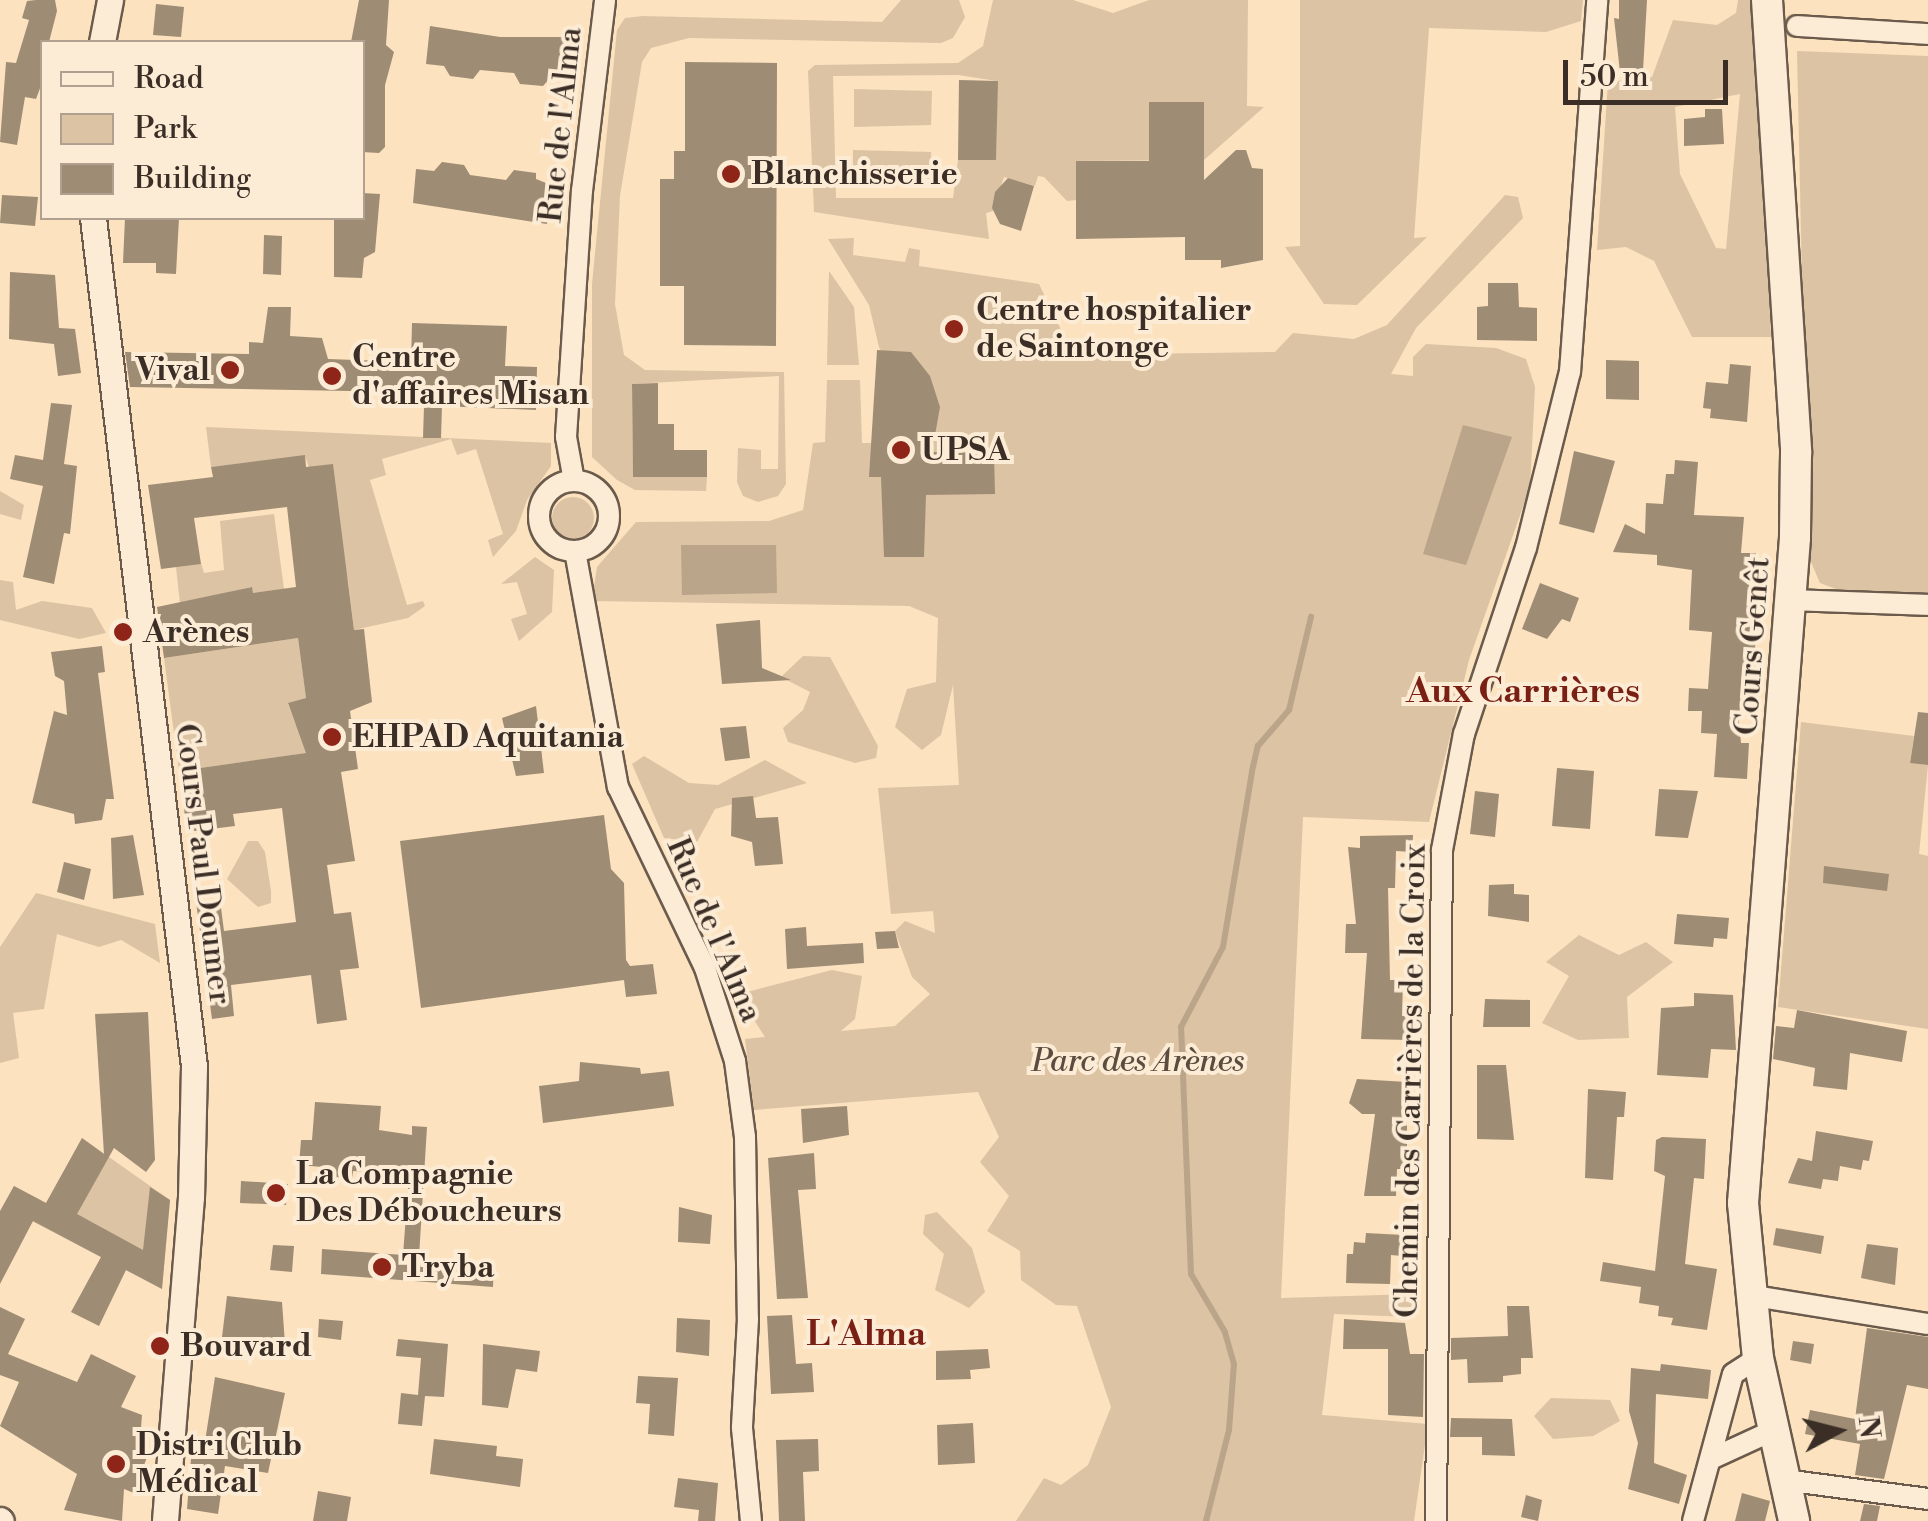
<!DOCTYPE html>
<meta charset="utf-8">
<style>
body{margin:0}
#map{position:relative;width:1928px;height:1521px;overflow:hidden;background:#fce2be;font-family:"Libre Bodoni",serif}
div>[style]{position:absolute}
.green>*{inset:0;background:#dbc3a4}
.round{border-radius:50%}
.water>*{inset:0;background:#baa58a}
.stream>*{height:6px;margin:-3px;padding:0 3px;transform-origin:3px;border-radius:3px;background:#baa58a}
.building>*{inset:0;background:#9f8c75}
.roads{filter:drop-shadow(2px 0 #6a5b4c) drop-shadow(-2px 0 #6a5b4c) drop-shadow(0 2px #6a5b4c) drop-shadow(0 -2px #6a5b4c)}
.minor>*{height:20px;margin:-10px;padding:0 10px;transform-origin:10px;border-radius:10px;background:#fdecd5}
.minor>.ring{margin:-10px;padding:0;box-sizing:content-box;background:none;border:20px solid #fdecd5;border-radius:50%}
.tertiary>*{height:25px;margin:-12.5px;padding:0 12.5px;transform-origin:12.5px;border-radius:12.5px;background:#fdecd5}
.secondary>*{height:30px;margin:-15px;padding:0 15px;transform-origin:15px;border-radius:15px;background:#fdecd5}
.dots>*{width:28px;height:28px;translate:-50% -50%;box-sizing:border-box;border:5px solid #fdecd5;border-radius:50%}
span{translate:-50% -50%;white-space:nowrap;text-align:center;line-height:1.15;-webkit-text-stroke:8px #fdecd5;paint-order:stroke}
.street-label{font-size:32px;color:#3a2e26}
.poi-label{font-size:32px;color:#3a2e26;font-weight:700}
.left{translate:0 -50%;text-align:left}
.right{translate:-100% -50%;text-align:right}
.park-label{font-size:32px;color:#5a4c3f;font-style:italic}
.neighbourhood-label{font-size:35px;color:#7a1f14;font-weight:700}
.legend{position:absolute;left:40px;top:40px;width:325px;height:180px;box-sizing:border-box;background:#fdecd5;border:2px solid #afa08f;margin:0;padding:12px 18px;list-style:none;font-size:30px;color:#3a2e26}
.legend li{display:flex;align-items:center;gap:20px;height:50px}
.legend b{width:50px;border:2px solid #afa08f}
.north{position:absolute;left:1788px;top:1381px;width:100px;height:100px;-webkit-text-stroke:8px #fdecd5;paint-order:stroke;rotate:83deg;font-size:28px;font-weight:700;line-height:40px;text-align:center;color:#3a2e26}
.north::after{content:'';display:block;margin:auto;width:35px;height:45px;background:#3a2e26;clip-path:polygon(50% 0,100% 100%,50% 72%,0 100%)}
.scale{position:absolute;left:1563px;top:60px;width:165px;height:45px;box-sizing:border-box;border:5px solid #3a2e26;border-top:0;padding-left:12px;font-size:30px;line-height:35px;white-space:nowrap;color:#3a2e26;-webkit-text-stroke:8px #fdecd5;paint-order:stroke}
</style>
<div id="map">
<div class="green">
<div style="clip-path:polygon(901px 0,959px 0,965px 17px,953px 38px,941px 43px,689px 38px,651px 48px,642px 62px,620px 196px,615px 304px,624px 355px,645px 370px,784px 372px,786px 484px,778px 496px,758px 502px,743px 496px,737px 482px,738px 448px,761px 450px,761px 469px,778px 469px,779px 376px,632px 384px,633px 477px,707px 477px,706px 491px,635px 490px,617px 480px,592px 457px,592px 284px,617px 30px,625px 18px,643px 16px,882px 22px)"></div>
<div style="clip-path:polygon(evenodd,993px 0,1073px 0,1113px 13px,1149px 0,1248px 0,1247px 106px,1264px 107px,1204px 160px,1076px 161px,1076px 200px,1067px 201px,1044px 177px,1038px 176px,1035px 186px,1004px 177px,993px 211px,986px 213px,989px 239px,814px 212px,808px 71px,815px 65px,958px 63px,983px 46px,993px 0,958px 75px,997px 81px,996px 160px,958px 160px,953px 198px,836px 198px,833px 76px,958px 75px)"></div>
<div style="clip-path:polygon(1300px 0,1583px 0,1581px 21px,1546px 32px,1429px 28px,1414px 238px,1427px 237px,1357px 305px,1324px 304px,1285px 247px,1300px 246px)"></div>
<div style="clip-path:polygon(evenodd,1738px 0,1755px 0,1771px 337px,1692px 337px,1654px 261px,1626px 247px,1597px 250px,1608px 82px,1652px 77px,1673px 20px,1717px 25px,1736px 13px,1738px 0,1740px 94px,1726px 249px,1716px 248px,1680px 174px,1675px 107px,1740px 94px)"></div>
<div style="clip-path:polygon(1797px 51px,1928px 56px,1928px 597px,1852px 595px,1820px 583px,1808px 555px)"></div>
<div style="clip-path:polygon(854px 89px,932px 91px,931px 125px,854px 127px)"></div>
<div style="clip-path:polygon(853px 150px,931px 152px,932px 184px,853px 183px)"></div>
<div style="clip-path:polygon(1505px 195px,1518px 197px,1523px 218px,1416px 328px,1391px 374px,1413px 376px,1413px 357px,1426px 344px,1496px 348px,1526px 359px,1535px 387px,1530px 487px,1469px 660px,1429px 822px,1303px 817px,1281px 1298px,1416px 1294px,1410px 1317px,1334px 1314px,1322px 1415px,1428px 1424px,1414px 1521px,1016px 1521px,1044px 1478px,1061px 1485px,1088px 1465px,1111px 1407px,1077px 1306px,1056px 1305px,1021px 1280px,1020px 1251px,987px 1231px,1009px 1196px,980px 1162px,999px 1137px,978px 1092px,754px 1110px,745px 1039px,765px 1037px,749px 1012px,747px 992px,832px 970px,862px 976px,855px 1019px,841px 1031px,895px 1026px,930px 994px,912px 977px,895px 931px,905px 921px,935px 933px,933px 911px,891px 914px,878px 788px,959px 785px,953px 685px,941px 735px,922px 750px,895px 727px,907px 689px,936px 682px,938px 618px,909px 606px,592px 601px,597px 567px,636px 522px,769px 521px,803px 510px,813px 443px,825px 442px,827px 380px,860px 380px,862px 443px,875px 443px,908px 402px,879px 347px,869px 305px,828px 239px,854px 238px,853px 255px,905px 262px,909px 248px,920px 250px,919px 266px,1039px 284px,1073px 355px,1275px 352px,1293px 333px,1354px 339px,1387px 325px)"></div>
<div style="clip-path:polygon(829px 271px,854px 307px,859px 365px,827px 365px)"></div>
<div style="clip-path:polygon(206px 427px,551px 443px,551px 466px,527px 500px,516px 531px,493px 557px,488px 540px,503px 534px,476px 449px,457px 455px,451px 439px,382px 459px,386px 475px,370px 480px,407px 605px,423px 601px,425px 606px,408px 618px,354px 630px,348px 580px,305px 456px,211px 467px)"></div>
<div style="clip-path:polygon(0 491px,24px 505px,21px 520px,0 514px)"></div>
<div class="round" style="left:552px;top:497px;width:42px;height:42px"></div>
<div style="clip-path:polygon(274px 514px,284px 589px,253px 593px,251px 587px,180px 604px,176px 567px,201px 563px,204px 573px,224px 570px,220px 521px)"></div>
<div style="clip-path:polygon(535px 557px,554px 570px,552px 612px,519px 641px,511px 619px,527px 614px,517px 582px,501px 584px)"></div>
<div style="clip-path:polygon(0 580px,13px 582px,16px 610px,42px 601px,92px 608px,106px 633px,79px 639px,0 620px)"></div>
<div style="clip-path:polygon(298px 638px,306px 698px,288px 704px,296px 725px,309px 721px,314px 752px,179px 771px,164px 658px)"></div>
<div style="clip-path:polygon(803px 656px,830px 657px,878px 746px,876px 758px,855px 763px,788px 742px,783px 728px,803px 710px,810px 692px,781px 677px)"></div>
<div style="clip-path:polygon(1801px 722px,1914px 736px,1910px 762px,1928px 765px,1919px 854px,1928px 856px,1928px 1029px,1778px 1007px)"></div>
<div style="clip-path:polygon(644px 756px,689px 783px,718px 785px,765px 760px,807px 783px,715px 809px,697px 842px,664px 838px,632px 764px)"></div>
<div style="clip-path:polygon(248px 841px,258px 841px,265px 852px,271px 891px,271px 903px,258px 907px,227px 879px)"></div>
<div style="clip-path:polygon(36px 893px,155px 924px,160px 963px,121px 940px,99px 947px,57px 934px,44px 1009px,13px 1013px,19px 1058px,0 1063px,0 947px)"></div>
<div style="clip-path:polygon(1579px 935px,1619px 955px,1646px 942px,1673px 962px,1627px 997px,1629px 1038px,1578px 1040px,1542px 1023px,1569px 976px,1546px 962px)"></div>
<div style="clip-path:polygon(82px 1138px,170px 1200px,162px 1289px,3px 1206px,14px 1186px,46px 1203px)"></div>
<div style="clip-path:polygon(937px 1212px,972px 1248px,985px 1292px,969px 1308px,935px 1290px,944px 1254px,923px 1234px,925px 1215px)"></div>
<div style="clip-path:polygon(1551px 1398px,1610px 1400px,1620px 1421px,1593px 1436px,1553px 1439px,1534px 1416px)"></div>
</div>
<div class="water">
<div style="clip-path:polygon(1463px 425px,1512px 437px,1466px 565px,1423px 554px)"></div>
<div style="clip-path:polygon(681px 545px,776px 545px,777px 593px,682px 595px)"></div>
</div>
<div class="stream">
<div style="left:1206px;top:1521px;width:94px;rotate:-75.8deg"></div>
<div style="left:1229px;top:1430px;width:66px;rotate:-85.7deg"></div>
<div style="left:1234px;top:1364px;width:33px;rotate:-106deg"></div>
<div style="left:1225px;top:1332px;width:67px;rotate:-120.4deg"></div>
<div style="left:1191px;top:1274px;width:247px;rotate:-92.3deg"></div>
<div style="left:1181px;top:1027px;width:90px;rotate:-62.3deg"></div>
<div style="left:1223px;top:947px;width:178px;rotate:-80.6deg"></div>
<div style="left:1252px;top:771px;width:26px;rotate:-77deg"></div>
<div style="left:1258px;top:746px;width:48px;rotate:-49.3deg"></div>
<div style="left:1289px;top:710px;width:96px;rotate:-76.7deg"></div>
</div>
<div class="building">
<div style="clip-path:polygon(36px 0,55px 0,57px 11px,49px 42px,42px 42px,42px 83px,36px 99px,25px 97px,17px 145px,0 142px,6px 62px,16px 63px,29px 20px,22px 18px,27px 1px)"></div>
<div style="clip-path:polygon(359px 0,389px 0,386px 45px,394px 52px,385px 85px,385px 147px,379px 153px,362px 152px,362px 42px,351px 42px)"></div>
<div style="clip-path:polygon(1619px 0,1647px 0,1643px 71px,1620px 72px,1614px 18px,1619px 19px)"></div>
<div style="clip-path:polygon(156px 4px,184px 7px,181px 37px,153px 35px)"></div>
<div style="clip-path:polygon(430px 26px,500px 37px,566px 37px,562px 78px,551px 77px,543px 86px,520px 84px,514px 73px,480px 70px,473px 79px,450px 76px,444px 66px,426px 64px)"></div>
<div style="clip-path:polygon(685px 62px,777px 63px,776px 346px,684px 345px,684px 286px,660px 286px,660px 179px,674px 179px,674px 151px,685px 151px)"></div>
<div style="clip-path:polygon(959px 80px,998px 81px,996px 160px,958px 160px)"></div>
<div style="clip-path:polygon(1149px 102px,1204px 102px,1204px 180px,1236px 150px,1246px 150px,1252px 168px,1263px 169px,1263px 260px,1221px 268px,1221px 260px,1185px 260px,1185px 237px,1076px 239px,1076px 161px,1149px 161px)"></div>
<div style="clip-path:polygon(1705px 109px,1722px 109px,1724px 144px,1684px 146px,1684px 119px,1705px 117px)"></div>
<div style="clip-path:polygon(442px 162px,464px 165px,470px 175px,506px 180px,514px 170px,536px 173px,536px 179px,551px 185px,547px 224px,413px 203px,416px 169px,434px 171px)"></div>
<div style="clip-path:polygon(1008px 178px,1034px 186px,1021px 231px,1000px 224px,992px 208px,995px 192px)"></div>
<div style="clip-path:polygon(362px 193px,380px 194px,375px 252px,364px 258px,362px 278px,334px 277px,334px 218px,362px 218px)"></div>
<div style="clip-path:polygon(2px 195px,38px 197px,35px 226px,0 223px)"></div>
<div style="clip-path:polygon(125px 218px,179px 218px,176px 274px,156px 273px,156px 263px,123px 263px)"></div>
<div style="clip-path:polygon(264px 235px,282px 236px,281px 275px,263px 274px)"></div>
<div style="clip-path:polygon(10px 272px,55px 275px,59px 328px,75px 329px,81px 373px,58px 376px,54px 344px,9px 339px)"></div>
<div style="clip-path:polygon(1488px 283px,1518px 283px,1519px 307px,1537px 308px,1537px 341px,1477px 340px,1477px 307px,1488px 306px)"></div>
<div style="clip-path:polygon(268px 307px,291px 307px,290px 336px,322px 338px,328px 359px,411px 362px,412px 323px,507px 326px,505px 366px,537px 367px,536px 410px,442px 406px,441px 438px,423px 438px,424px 406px,404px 405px,404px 392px,130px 387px,125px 352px,249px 354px,249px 342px,263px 343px)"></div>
<div style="clip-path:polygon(877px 350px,911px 352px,930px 376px,940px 407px,932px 452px,994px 453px,995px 494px,926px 495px,924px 557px,884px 557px,881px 477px,869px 477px)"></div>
<div style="clip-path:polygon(1606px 360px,1639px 361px,1639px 400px,1606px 399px)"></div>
<div style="clip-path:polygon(1730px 364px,1751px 366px,1747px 422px,1710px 418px,1711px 409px,1703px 408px,1706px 382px,1728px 384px)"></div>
<div style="clip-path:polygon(658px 383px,658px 424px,674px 424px,674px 450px,707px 450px,707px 477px,633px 477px,632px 384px)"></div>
<div style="clip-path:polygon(51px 403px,72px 405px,64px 464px,77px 466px,70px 534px,64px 533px,54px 584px,23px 577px,43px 486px,10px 479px,15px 455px,43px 460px)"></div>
<div style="clip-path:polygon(1574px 451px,1615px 461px,1594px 533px,1559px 524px)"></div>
<div style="clip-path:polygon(305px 455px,306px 467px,333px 464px,354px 630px,364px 629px,371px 693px,372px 702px,350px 711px,358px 769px,341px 772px,355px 861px,327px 865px,334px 914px,351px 912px,359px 968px,340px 970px,347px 1020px,317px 1024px,311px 975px,231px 985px,234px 1016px,212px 1019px,196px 902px,220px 900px,224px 931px,296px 922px,282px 808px,233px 814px,235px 826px,187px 832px,179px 771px,306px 753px,288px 703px,306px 698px,298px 638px,164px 658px,157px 607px,252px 587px,253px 593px,296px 587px,287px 507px,194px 518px,201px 564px,161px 569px,148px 485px,213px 477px,211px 467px)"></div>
<div style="clip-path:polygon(1675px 460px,1698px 462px,1694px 515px,1744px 517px,1741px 553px,1756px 553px,1755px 674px,1742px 673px,1739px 722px,1741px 743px,1749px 743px,1747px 779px,1714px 777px,1717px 734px,1701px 733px,1702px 711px,1688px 711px,1689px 688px,1708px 689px,1712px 632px,1689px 630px,1692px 570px,1657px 565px,1657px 555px,1613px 552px,1625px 524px,1645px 534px,1646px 503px,1663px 504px,1666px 474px,1674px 474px)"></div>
<div style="clip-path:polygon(1540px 583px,1579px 598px,1570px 622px,1562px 619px,1547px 639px,1522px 629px)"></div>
<div style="clip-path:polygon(760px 620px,762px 668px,791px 680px,722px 684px,716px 624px)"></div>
<div style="clip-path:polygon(102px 646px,105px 672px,98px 673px,114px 799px,106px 799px,102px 820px,75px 824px,74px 814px,32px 803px,54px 711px,67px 715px,64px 681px,55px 676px,51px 652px)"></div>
<div style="clip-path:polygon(536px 706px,544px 773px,516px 776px,502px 718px)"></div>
<div style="clip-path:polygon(1918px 712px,1928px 713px,1928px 765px,1910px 763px)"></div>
<div style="clip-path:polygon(746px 726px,750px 758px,725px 761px,720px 728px)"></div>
<div style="clip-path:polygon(1557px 768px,1594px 771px,1590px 829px,1552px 826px)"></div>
<div style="clip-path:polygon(1659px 789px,1698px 791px,1688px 838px,1655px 836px)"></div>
<div style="clip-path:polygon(1475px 791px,1499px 794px,1495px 837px,1470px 834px)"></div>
<div style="clip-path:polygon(753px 796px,756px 818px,778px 817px,783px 864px,755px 866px,752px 842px,731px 836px,732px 798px)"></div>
<div style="clip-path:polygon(604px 815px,611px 869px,624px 883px,626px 960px,630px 966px,653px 964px,657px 994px,626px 997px,624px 980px,421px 1008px,400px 841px)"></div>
<div style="clip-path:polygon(133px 835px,144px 895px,113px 899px,111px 838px)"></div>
<div style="clip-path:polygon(1413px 835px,1412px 852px,1396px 851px,1395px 888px,1388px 888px,1390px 980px,1403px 980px,1402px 1016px,1411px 1016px,1411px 1040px,1361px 1039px,1367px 953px,1345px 953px,1346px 924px,1356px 924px,1348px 847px,1360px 848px,1360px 836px)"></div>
<div style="clip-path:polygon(64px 862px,91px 869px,84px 900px,57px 892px)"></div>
<div style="clip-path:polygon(1824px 866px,1889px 874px,1887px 891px,1823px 883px)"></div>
<div style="clip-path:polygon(1514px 884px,1514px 894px,1529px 895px,1529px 922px,1488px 916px,1489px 885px)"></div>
<div style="clip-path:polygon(1677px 914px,1729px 918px,1727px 939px,1714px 938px,1713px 947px,1674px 944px)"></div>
<div style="clip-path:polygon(806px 927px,807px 946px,863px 943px,864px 963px,787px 969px,785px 929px)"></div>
<div style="clip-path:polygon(895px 931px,899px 948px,877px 949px,875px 932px)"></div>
<div style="clip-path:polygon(1694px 993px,1733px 995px,1736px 1050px,1711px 1049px,1708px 1078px,1657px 1075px,1661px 1008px,1694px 1006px)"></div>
<div style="clip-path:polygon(1485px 999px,1530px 1000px,1530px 1027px,1483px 1027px)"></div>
<div style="clip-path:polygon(1797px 1010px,1907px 1031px,1902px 1062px,1850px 1053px,1847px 1090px,1813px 1086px,1815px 1068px,1773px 1059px,1776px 1026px,1794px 1028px)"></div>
<div style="clip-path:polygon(148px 1012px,155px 1160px,146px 1172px,114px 1148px,77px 1214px,143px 1250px,150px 1187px,170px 1200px,162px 1289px,126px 1270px,99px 1326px,71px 1312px,101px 1257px,33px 1221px,0 1284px,0 1211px,14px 1186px,46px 1203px,82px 1138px,104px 1154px,95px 1014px)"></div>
<div style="clip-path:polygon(580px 1062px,640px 1068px,641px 1074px,669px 1071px,674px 1106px,543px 1123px,539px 1086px,579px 1081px)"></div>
<div style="clip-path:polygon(1477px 1065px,1506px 1065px,1514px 1140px,1477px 1139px)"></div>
<div style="clip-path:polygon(1357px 1079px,1407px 1082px,1407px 1169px,1397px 1169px,1396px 1196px,1364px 1196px,1375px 1114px,1362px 1114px,1349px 1103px)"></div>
<div style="clip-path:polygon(1588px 1089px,1626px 1092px,1624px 1117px,1617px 1117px,1613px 1180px,1585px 1178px)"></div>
<div style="clip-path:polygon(315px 1102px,381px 1106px,379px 1130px,412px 1135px,412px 1126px,427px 1127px,419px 1257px,494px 1264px,493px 1287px,321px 1274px,322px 1249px,403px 1255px,409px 1175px,353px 1171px,352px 1178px,334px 1177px,334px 1168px,299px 1165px,301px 1140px,312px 1140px)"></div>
<div style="clip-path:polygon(847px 1106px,849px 1135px,803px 1143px,801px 1109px)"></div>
<div style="clip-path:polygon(1816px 1131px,1873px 1141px,1869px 1161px,1863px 1160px,1861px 1170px,1840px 1166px,1838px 1181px,1823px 1179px,1821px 1189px,1788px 1183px,1798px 1158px,1812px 1161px)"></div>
<div style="clip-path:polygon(1662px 1137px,1706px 1139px,1704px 1179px,1694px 1178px,1685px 1264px,1717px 1269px,1707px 1330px,1671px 1325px,1673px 1318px,1658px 1316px,1659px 1306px,1639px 1303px,1641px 1287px,1600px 1281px,1603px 1262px,1655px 1271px,1665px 1176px,1654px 1171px,1656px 1140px)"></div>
<div style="clip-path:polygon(814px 1153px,816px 1189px,798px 1190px,808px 1298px,777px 1299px,768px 1158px)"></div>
<div style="clip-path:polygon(241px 1181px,288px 1184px,286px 1205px,240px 1203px)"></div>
<div style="clip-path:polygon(679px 1207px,712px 1215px,710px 1244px,678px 1242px)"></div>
<div style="clip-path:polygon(1776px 1228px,1824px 1236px,1821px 1254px,1773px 1245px)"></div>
<div style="clip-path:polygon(1366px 1233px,1403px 1235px,1402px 1256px,1391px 1255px,1390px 1284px,1346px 1283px,1347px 1254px,1353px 1254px,1354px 1242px,1365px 1243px)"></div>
<div style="clip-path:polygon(1867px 1244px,1898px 1248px,1895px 1285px,1861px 1278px)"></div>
<div style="clip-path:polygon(273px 1245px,294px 1246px,292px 1272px,270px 1270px)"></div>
<div style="clip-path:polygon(227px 1296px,282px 1302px,285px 1344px,222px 1337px)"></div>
<div style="clip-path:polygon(1507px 1306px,1529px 1306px,1533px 1358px,1521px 1358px,1521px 1374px,1503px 1376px,1503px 1382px,1468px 1383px,1467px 1359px,1451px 1360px,1451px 1338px,1508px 1336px)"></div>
<div style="clip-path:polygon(0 1307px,25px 1319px,8px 1354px,77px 1382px,91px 1354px,136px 1376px,121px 1407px,142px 1415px,139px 1454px,147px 1457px,134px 1493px,124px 1489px,122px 1521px,64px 1510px,77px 1474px,0 1426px,19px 1382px,0 1375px)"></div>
<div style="clip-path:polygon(792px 1315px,796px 1364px,812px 1363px,814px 1392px,771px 1394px,767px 1316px)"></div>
<div style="clip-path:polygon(677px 1318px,710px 1320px,709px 1356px,676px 1352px)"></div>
<div style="clip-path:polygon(319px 1319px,343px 1321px,341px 1340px,318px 1337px)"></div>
<div style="clip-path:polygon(1344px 1319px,1405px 1323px,1410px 1354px,1424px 1354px,1423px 1417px,1388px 1415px,1388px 1349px,1343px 1349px)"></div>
<div style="clip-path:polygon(1867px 1328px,1928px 1337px,1928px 1389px,1907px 1385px,1884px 1479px,1855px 1475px,1860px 1444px,1805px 1434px,1810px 1410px,1855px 1419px)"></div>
<div style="clip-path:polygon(398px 1339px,448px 1344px,444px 1397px,425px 1396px,422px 1426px,398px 1424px,401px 1393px,418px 1395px,421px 1358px,396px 1356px)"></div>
<div style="clip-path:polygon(1793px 1341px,1814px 1344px,1811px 1364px,1790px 1360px)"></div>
<div style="clip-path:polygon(483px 1344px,540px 1351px,537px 1372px,516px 1369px,508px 1408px,482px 1405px)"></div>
<div style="clip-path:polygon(988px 1349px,990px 1368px,970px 1370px,971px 1379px,936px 1380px,936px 1351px)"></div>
<div style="clip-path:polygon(1661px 1364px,1711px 1370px,1708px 1399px,1656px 1394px,1654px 1463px,1687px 1475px,1679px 1504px,1628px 1489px,1638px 1443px,1629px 1411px,1631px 1368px,1660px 1371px)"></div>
<div style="clip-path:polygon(638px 1376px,678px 1378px,674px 1436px,648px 1434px,650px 1404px,636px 1403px)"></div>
<div style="clip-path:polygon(215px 1377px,285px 1393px,268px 1473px,225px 1466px,218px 1514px,187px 1509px,192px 1446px,204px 1448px)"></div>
<div style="clip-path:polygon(1451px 1418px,1512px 1419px,1515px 1456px,1482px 1455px,1482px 1437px,1450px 1437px)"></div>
<div style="clip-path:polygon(973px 1423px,975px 1463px,938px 1465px,937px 1425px)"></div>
<div style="clip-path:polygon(434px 1439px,497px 1446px,496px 1456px,523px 1459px,520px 1487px,430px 1474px)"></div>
<div style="clip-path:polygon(818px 1439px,819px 1471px,803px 1472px,805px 1521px,779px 1521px,776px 1440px)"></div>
<div style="clip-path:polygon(678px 1478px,718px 1483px,715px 1521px,698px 1521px,699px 1510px,674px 1507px)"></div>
<div style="clip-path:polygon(318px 1491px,351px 1497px,347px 1521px,313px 1521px)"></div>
<div style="clip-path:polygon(1742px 1493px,1770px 1501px,1765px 1521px,1735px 1521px)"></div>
<div style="clip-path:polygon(1526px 1495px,1542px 1500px,1538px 1521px,1521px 1517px)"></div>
<div style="clip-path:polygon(1864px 1504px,1880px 1506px,1877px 1521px,1860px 1521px)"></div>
</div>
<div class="roads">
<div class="minor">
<div style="left:1797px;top:26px;width:131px;rotate:3.5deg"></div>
<div style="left:574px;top:481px;width:45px;rotate:-100.3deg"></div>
<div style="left:566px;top:437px;width:247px;rotate:-86.3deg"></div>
<div style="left:582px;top:191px;width:192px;rotate:-83.1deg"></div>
<div class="ring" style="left:539px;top:481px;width:50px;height:50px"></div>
<div style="left:575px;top:551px;width:240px;rotate:79.7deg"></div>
<div style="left:618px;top:787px;width:201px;rotate:64.3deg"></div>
<div style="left:705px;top:968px;width:98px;rotate:72.1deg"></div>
<div style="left:735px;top:1061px;width:77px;rotate:82.5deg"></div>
<div style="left:745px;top:1137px;width:182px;rotate:89.1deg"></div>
<div style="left:748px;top:1319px;width:109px;rotate:93.2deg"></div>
<div style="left:742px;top:1428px;width:93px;rotate:84.5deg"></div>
<div style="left:1793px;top:600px;width:135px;rotate:2.1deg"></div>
<div style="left:1748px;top:1295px;width:182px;rotate:9.2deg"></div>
<div style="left:1711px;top:1459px;width:67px;rotate:-24.7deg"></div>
<div style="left:1784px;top:1480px;width:145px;rotate:7.5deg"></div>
<div style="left:1436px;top:1521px;width:671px;rotate:-89.49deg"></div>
<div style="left:1442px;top:850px;width:118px;rotate:-79.3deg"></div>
<div style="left:1464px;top:734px;width:196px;rotate:-71.6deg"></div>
<div style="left:1526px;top:548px;width:181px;rotate:-76deg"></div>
<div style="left:1570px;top:372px;width:373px;rotate:-85.8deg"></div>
<div style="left:1693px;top:1521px;width:152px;rotate:-74.8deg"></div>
<div style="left:1733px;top:1374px;width:30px;rotate:-33deg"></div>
</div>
<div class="tertiary">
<div style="left:102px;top:42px;width:43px;rotate:-79.2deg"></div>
<div style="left:93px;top:218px;width:854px;rotate:83.21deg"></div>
<div style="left:194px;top:1066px;width:131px;rotate:91.3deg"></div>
<div style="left:191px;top:1197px;width:325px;rotate:94.6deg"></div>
<div style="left:0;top:1520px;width:1px;rotate:45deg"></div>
</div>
<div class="secondary">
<div style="left:1767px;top:0;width:454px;rotate:86.3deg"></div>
<div style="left:1796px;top:453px;width:85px;rotate:90.7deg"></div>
<div style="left:1795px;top:538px;width:667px;rotate:94.47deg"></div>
<div style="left:1743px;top:1203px;width:156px;rotate:84.5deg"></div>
<div style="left:1758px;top:1358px;width:167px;rotate:77.5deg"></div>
</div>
</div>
<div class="dots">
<div style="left:731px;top:174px;background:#8f2418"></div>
<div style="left:954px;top:329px;background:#8f2418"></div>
<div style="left:230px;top:370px;background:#8f2418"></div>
<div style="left:332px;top:376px;background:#8f2418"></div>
<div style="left:901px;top:450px;background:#8f2418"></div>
<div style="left:123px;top:632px;background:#8f2418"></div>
<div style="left:332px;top:737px;background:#8f2418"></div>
<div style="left:276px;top:1193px;background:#8f2418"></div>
<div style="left:382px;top:1267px;background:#8f2418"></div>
<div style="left:160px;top:1346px;background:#8f2418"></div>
<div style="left:116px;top:1464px;background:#8f2418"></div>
</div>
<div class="street-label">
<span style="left:561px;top:125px;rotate:-84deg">Rue de l'Alma</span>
<span style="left:1753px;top:646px;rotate:-86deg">Cours Genêt</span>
<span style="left:203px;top:864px;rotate:83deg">Cours Paul Doumer</span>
<span style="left:714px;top:930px;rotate:67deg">Rue de l'Alma</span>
<span style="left:1411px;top:1081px;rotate:-89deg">Chemin des Carrières de la Croix</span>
</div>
<div class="poi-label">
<span class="left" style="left:751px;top:174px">Blanchisserie</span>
<span class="left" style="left:976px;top:329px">Centre hospitalier<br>de Saintonge</span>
<span class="left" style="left:352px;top:376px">Centre<br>d'affaires Misan</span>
<span class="right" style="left:210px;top:370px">Vival</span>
<span class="left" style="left:921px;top:450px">UPSA</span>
<span class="left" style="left:143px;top:632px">Arènes</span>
<span class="left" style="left:352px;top:737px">EHPAD Aquitania</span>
<span class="left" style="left:296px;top:1193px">La Compagnie<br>Des Déboucheurs</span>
<span class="left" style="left:402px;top:1267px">Tryba</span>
<span class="left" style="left:180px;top:1346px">Bouvard</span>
<span class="left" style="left:136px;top:1464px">Distri Club<br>Médical</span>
</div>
<div class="park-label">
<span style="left:1138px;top:1061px">Parc des Arènes</span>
</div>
<div class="neighbourhood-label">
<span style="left:1523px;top:692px">Aux Carrières</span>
<span style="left:866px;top:1335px">L'Alma</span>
</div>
<ul class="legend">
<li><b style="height:12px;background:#fdecd5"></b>Road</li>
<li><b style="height:28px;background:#dbc3a4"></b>Park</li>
<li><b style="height:28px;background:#9f8c75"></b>Building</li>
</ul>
<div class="north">N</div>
<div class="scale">50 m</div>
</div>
